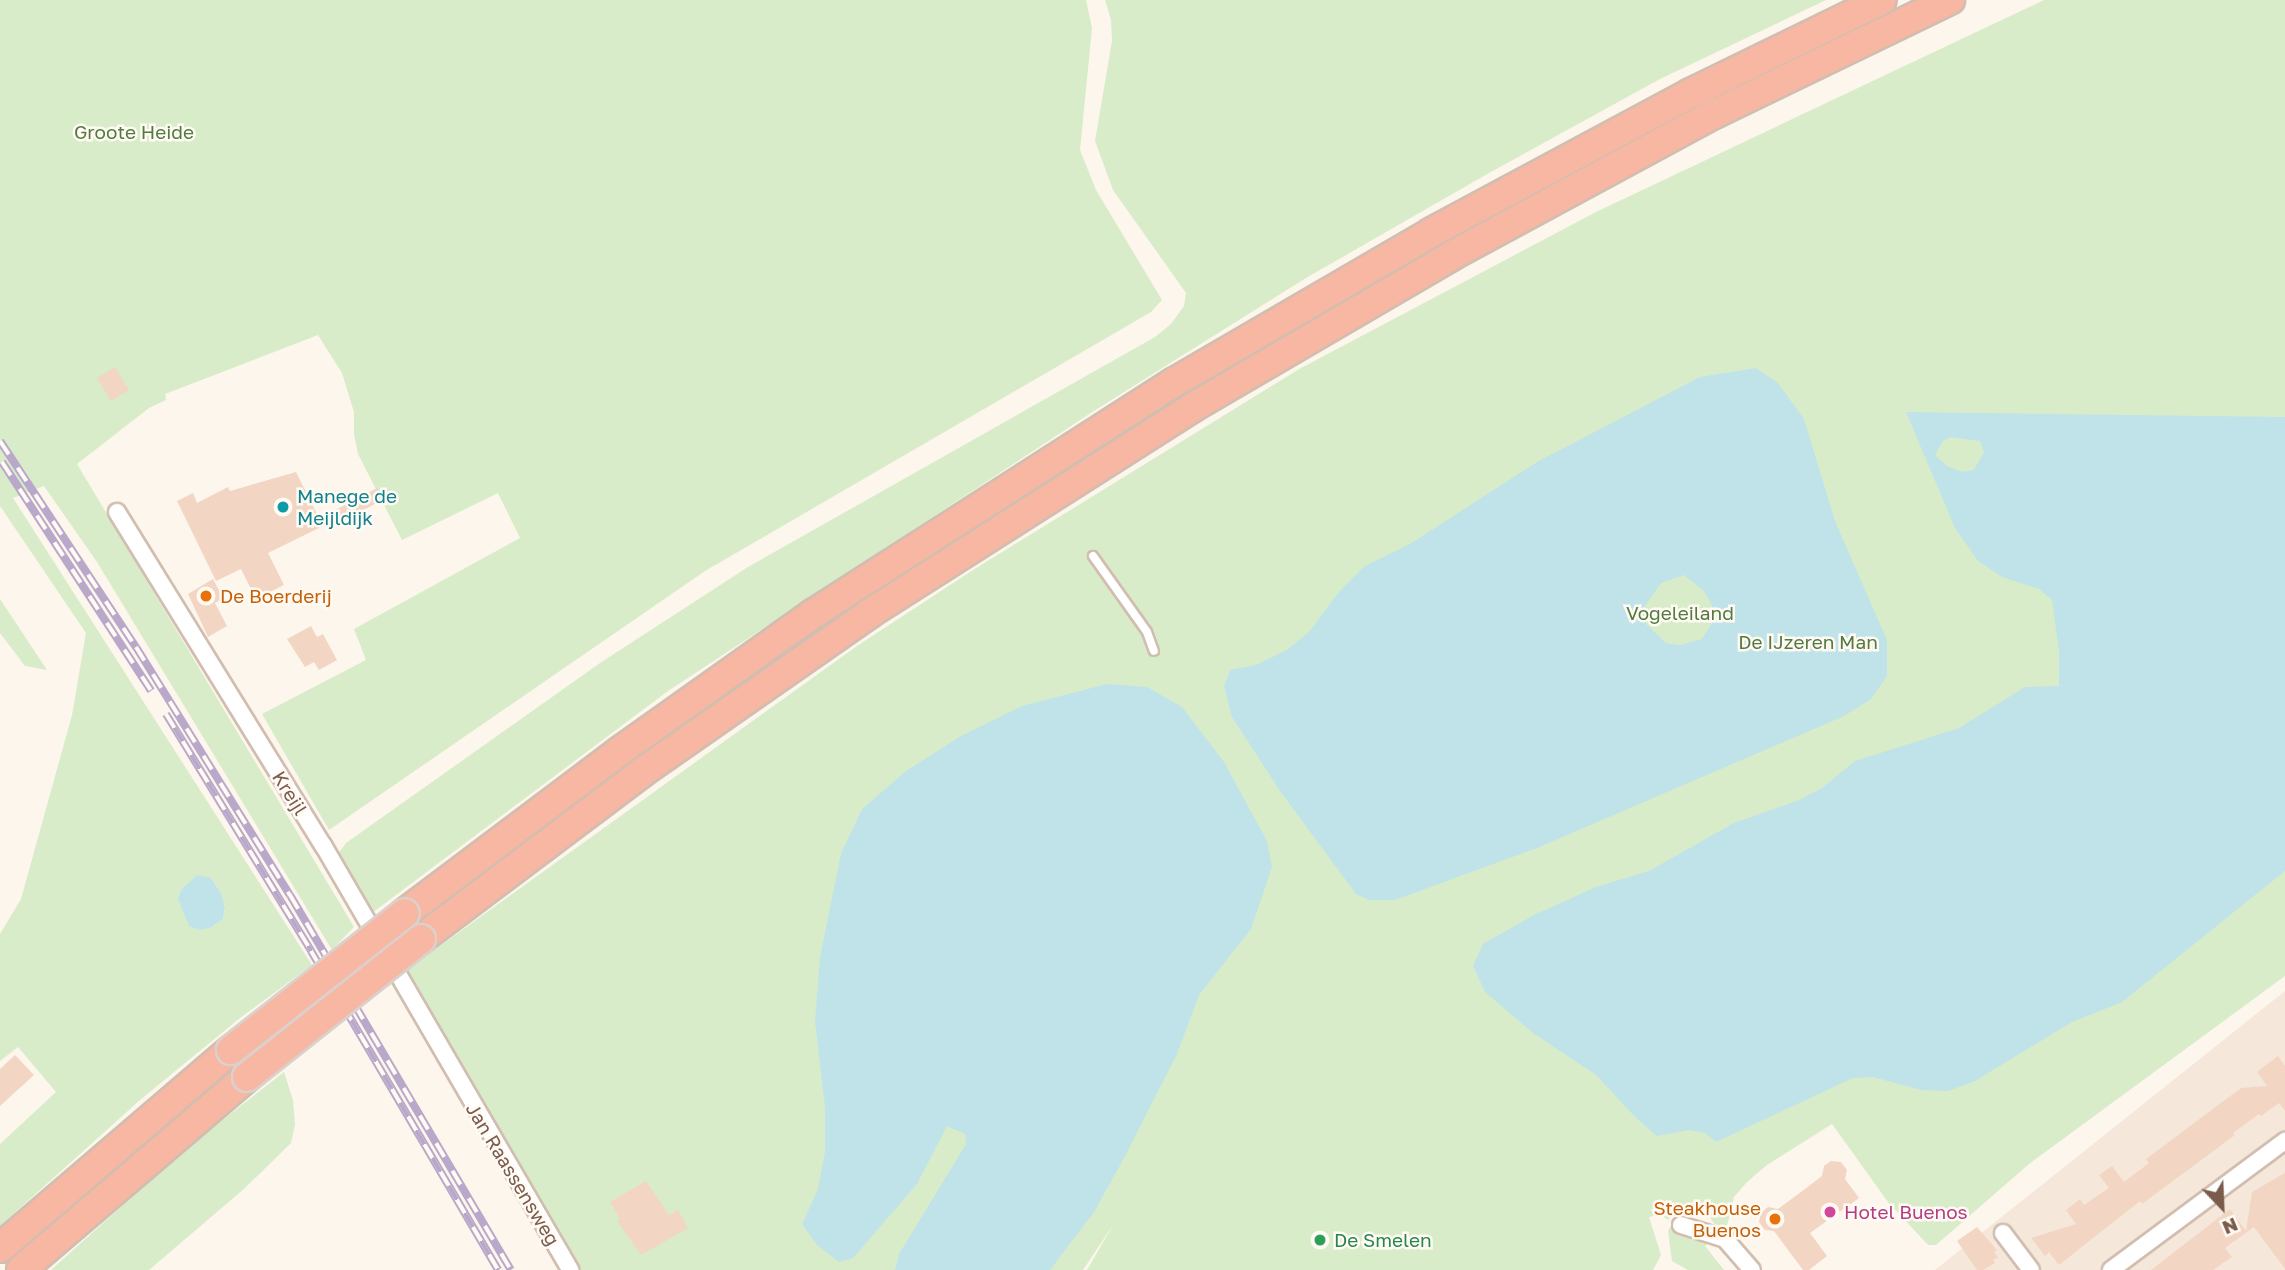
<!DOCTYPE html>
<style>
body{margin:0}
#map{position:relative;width:2285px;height:1270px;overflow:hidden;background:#fdf6ec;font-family:"Golos Text",sans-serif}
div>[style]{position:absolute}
.residential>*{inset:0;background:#f5e8da}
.green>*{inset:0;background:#d8ecc9}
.water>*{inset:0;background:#bfe3e8}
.building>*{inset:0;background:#f3d5c3}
.roads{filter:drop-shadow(2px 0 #d1beb0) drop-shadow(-2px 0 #d1beb0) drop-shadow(0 2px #d1beb0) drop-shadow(0 -2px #d1beb0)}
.lane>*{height:8px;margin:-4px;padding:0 4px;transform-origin:4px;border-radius:4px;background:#fff}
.street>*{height:16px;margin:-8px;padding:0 8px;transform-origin:8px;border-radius:8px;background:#fff}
.highway>*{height:28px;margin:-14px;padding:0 14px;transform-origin:14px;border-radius:14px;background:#f7b7a3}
.rail>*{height:8px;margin-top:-4px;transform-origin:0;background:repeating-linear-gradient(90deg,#fffaf3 0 16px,#b9a8c9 0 32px);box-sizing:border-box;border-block:2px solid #b9a8c9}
.bridges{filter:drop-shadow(2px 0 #dad1cd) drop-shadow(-2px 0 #dad1cd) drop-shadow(0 2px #dad1cd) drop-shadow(0 -2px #dad1cd)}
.highway-bridge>*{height:28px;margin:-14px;padding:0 14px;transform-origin:14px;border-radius:14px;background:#f7b7a3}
.dots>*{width:19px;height:19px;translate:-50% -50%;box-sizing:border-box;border:4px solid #fffaf3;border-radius:50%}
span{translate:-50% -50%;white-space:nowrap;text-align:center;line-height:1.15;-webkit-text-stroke:5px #fffaf3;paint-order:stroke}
.park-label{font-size:19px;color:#537a41}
.culture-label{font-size:19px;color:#0d838f}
.left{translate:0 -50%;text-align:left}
.food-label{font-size:19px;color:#c56008}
.right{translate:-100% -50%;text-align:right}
.street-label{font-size:19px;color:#7a5c4d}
.hotel-label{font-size:19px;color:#b23c85}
.leisure-label{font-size:19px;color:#27864d}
.north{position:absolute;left:2187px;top:1172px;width:70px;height:70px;-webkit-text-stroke:5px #fffaf3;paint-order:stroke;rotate:157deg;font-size:19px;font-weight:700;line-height:28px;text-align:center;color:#7a5c4d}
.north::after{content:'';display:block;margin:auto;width:24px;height:32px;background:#7a5c4d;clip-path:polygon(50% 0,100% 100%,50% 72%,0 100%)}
</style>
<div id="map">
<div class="residential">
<div style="clip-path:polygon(2285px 991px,2285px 1270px,1935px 1270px)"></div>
</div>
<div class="green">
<div style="clip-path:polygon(evenodd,0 0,1086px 0,1092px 28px,1080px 150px,1096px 190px,1162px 300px,1151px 312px,705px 571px,329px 830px,262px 714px,366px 660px,354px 629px,520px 538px,498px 493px,402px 540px,358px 454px,354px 434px,354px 412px,342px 373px,318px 335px,165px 394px,166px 400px,149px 408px,77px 464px,354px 927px,332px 950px,97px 562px,44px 486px,13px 498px,312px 965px,240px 1018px,140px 1100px,0 1226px,0 1144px,56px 1092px,18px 1047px,0 1061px,0 934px,21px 899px,72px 715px,86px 633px,0 506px,0 0,211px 878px,221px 893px,225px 907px,223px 919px,212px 927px,189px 926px,186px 914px,211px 878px)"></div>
<div style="clip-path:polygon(1105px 0,1826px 0,1660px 79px,1489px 173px,1306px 278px,1097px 409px,668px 691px,368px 916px,337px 855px,346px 843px,600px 663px,748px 567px,1155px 337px,1171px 324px,1184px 306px,1186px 293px,1113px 190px,1095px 141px,1112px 41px,1111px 20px)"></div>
<div style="clip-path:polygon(2044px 0,2285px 0,2285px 976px,2029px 1164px,1936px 1245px,1928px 1245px,1888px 1202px,1832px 1124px,1767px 1165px,1747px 1182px,1734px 1197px,1726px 1230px,1718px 1230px,1699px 1200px,1679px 1207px,1668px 1220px,1660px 1214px,1649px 1217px,1661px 1255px,1653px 1270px,1087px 1270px,1113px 1225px,1083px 1270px,577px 1270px,405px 971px,857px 646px,973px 570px,1301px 368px,1598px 211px)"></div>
<div style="clip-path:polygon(0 599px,47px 670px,25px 666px,0 633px)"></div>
<div style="clip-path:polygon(284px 1072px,293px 1100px,295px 1125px,291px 1143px,245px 1188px,149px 1270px,51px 1270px,183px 1151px)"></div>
<div style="clip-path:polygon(1671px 1226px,1710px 1241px,1705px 1246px,1724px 1270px,1688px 1270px,1672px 1261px,1668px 1231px)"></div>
</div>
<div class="water">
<div style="clip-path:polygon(evenodd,1756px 368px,1778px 383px,1804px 419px,1835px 521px,1887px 640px,1887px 676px,1871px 699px,1844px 716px,1537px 848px,1395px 900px,1369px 900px,1356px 894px,1280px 791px,1232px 717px,1224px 686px,1230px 670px,1256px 665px,1287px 650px,1309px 632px,1339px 592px,1365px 566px,1410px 544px,1537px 462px,1700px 377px,1756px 368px,1684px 575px,1704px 591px,1712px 605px,1713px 621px,1702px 639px,1680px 645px,1666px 643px,1646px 624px,1645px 606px,1661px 583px,1684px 575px)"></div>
<div style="clip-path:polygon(evenodd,1906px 412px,2285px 417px,2285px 871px,2122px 1002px,2072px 1022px,1975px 1081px,1948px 1091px,1921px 1090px,1873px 1077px,1853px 1078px,1716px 1142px,1705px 1133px,1689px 1130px,1657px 1136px,1635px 1117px,1596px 1075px,1533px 1033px,1485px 992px,1473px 966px,1483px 944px,1534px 915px,1596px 887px,1649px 871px,1734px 823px,1799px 800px,1822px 788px,1855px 761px,1959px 728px,2025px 687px,2059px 686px,2059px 651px,2052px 600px,2039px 589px,2002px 577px,1978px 561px,1955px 528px,1906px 412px,1951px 437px,1980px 441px,1984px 452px,1974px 470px,1962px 472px,1947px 466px,1935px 455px,1943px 441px,1951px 437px)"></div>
<div style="clip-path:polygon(1107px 684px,1147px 687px,1182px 707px,1224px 762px,1267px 841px,1272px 867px,1251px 929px,1199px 995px,1177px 1054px,1123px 1160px,1094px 1212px,1050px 1270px,895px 1270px,899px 1254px,966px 1144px,965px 1134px,947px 1126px,917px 1184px,853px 1258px,839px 1262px,817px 1245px,802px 1224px,818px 1189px,825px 1152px,825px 1107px,815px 1022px,820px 957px,841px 854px,862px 809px,906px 771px,961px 736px,1022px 706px)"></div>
<div style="clip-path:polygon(197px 875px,211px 878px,221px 893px,225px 907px,223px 919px,212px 927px,200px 930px,189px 926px,178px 899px,181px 890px)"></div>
</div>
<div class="building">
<div style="clip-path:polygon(115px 367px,129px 390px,111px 401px,97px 378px)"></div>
<div style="clip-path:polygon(296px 472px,323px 526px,268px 553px,284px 585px,256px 599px,241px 569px,216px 581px,177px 501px,193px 493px,197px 503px,228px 487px,230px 491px)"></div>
<div style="clip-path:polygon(377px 488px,384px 499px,334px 526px,328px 514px)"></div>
<div style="clip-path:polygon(213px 579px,223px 598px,215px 603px,227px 626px,208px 637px,188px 594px)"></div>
<div style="clip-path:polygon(311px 626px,317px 637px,323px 634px,337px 660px,319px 670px,314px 662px,305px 667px,287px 639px)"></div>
<div style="clip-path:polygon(15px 1055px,34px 1075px,0 1106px,0 1069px)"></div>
<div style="clip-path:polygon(2278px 1056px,2285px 1066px,2285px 1111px,2279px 1103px,2261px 1116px,2259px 1114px,2233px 1133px,2235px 1135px,2142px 1204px,2140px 1201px,2059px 1265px,2049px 1252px,2045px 1256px,2031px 1238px,2076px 1224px,2066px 1210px,2080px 1199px,2084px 1205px,2109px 1188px,2099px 1175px,2112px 1166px,2124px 1182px,2149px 1163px,2146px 1159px,2241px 1088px,2267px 1086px,2257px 1072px)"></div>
<div style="clip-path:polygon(1831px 1161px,1841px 1162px,1847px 1170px,1845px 1179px,1859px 1198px,1810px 1233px,1827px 1256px,1809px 1270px,1803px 1270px,1774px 1231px,1765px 1230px,1759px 1222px,1761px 1213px,1768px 1207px,1778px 1209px,1805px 1189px,1822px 1176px,1824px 1166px)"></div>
<div style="clip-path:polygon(2285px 1173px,2285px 1269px,2254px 1227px,2225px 1248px,2232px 1257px,2213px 1270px,2151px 1270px,2230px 1209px,2246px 1231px,2252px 1192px)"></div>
<div style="clip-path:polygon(646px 1181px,669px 1215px,678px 1210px,688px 1228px,641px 1255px,617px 1221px,620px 1219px,610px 1202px)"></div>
<div style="clip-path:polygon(1977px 1227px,1997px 1250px,1994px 1252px,1998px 1257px,1993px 1260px,1995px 1263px,1983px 1270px,1977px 1270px,1957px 1241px)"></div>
</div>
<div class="roads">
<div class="lane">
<div style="left:1093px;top:556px;width:93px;rotate:54.6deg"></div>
<div style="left:1147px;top:632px;width:20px;rotate:70deg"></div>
</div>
<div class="street">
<div style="left:117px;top:512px;width:392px;rotate:58.3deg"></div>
<div style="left:323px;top:845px;width:492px;rotate:59.8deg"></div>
<div style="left:1681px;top:1225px;width:46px;rotate:17.7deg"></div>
<div style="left:1725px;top:1239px;width:41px;rotate:48.9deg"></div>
<div style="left:2003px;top:1233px;width:46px;rotate:52.9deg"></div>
<div style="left:2111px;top:1270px;width:217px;rotate:-36.6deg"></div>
</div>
<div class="highway">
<div style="left:405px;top:913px;width:269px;rotate:-37deg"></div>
<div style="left:620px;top:751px;width:237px;rotate:-35.4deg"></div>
<div style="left:813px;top:614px;width:428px;rotate:-32.7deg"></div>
<div style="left:1173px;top:383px;width:300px;rotate:-30.2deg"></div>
<div style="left:1432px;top:232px;width:294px;rotate:-28.2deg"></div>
<div style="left:1691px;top:93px;width:212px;rotate:-26deg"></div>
<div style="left:421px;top:939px;width:276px;rotate:-37deg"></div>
<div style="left:641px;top:773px;width:279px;rotate:-34.9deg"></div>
<div style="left:870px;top:613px;width:383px;rotate:-32.5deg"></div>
<div style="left:1193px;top:407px;width:299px;rotate:-30.3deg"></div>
<div style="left:1451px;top:256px;width:301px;rotate:-28.4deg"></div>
<div style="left:1716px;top:113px;width:260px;rotate:-25.8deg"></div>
<div style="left:0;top:1248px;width:304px;rotate:-40.6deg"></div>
<div style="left:21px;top:1270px;width:297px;rotate:-40.5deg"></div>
</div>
</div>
<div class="rail">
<div style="left:0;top:441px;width:247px;rotate:56.6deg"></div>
<div style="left:136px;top:647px;width:292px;rotate:58.2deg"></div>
<div style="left:290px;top:895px;width:435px;rotate:59.5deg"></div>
<div style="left:2px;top:462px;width:273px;rotate:56.9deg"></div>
<div style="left:166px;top:714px;width:278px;rotate:58.5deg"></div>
<div style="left:311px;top:951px;width:370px;rotate:59.6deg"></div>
</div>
<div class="bridges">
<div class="highway-bridge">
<div style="left:231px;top:1050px;width:221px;rotate:-38.2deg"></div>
<div style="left:247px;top:1077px;width:222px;rotate:-38.4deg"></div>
</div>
</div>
<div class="dots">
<div style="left:283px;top:507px;background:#0f9aa8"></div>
<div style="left:206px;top:596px;background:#e8710a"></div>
<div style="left:1830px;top:1212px;background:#d1479c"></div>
<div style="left:1775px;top:1219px;background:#e8710a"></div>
<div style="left:1320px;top:1240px;background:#2e9e5b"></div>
</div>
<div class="park-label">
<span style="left:134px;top:132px">Groote Heide</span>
<span style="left:1680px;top:613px">Vogeleiland</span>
<span style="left:1808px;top:642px">De IJzeren Man</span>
</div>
<div class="culture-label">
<span class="left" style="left:297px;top:507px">Manege de<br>Meijldijk</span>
</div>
<div class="food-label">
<span class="left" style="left:220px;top:596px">De Boerderij</span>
<span class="right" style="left:1761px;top:1219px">Steakhouse<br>Buenos</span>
</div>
<div class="street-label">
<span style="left:290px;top:793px;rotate:58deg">Kreijl</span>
<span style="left:513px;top:1174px;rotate:59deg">Jan Raassensweg</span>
</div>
<div class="hotel-label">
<span class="left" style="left:1844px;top:1212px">Hotel Buenos</span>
</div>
<div class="leisure-label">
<span class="left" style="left:1334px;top:1240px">De Smelen</span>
</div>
<div class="north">N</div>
</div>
